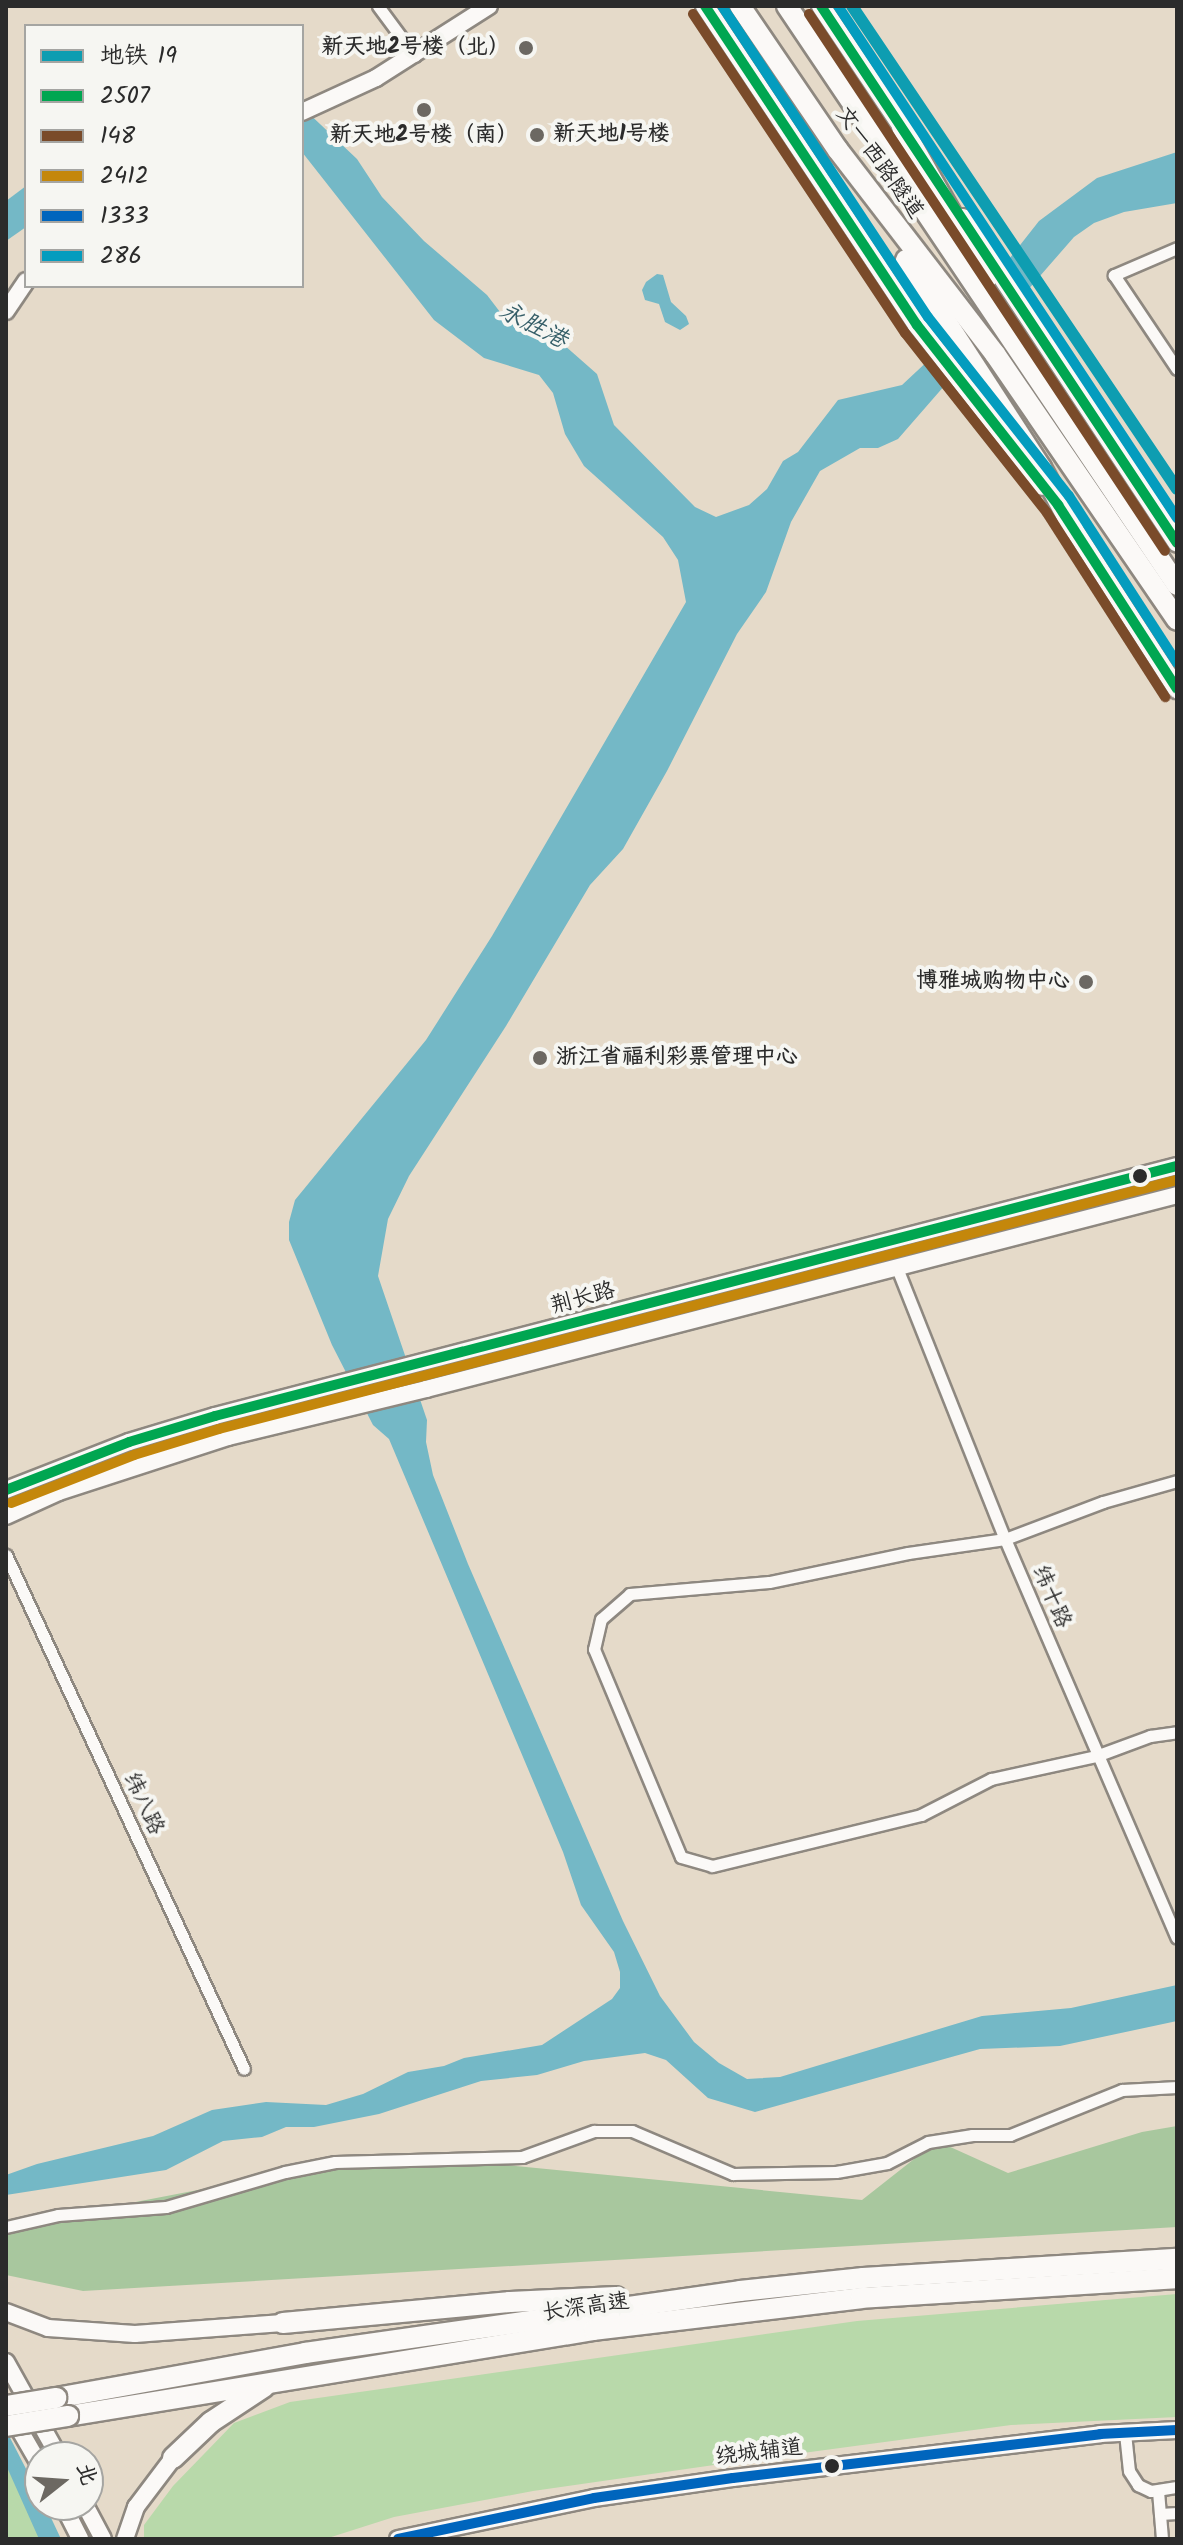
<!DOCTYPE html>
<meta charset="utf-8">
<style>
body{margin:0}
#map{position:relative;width:1183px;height:2545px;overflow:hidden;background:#e5dac9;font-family:Kalam,"LXGW WenKai TC",sans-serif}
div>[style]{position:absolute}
.green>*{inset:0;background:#b8d9aa}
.forest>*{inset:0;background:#a8c79e}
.water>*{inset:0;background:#74b8c6}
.roads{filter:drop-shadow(2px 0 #8e8880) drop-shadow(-2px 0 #8e8880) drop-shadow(0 2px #8e8880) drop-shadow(0 -2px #8e8880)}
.street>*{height:11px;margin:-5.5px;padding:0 5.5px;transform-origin:5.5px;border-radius:5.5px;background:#fbf9f7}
.secondary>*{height:16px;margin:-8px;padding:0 8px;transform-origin:8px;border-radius:8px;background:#fbf9f7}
.primary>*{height:18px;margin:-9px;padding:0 9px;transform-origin:9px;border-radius:9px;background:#fbf9f7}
.highway>*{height:20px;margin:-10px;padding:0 10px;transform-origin:10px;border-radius:10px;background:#fbf9f7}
.bridges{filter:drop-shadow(2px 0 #8e8880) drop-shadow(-2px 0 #8e8880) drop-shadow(0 2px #8e8880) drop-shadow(0 -2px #8e8880)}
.highway-bridge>*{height:20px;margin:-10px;padding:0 10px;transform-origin:10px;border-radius:10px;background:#fbf9f7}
.bus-1>*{height:10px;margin:-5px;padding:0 5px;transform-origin:5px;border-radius:5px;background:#00a651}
.bus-2>*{height:10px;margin:-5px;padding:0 5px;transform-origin:5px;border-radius:5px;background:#7a4b2a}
.bus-3>*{height:10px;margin:-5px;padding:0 5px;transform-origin:5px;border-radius:5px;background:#c4870b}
.bus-4>*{height:10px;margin:-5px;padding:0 5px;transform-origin:5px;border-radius:5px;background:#0065bd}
.bus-5>*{height:10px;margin:-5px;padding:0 5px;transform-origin:5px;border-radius:5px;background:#049cbe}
.metro-1>*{height:12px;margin:-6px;padding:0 6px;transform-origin:6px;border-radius:6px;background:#0e9db1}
.dots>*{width:22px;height:22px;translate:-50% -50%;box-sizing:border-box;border:4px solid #f6f6f2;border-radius:50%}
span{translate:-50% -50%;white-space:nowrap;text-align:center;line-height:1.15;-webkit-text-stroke:8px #f6f6f2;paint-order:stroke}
.poi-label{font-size:22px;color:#2b2b2b;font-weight:700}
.right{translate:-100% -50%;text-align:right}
.left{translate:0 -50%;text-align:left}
.street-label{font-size:22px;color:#2b2b2b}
.water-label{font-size:24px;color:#355e68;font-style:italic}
.frame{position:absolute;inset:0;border:8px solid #2b2b2b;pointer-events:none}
.legend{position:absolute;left:24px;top:24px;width:280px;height:264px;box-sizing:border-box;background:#f6f6f2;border:2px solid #a5a5a2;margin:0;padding:10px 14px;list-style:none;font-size:24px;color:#2b2b2b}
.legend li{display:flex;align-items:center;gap:16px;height:40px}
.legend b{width:40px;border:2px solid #a5a5a2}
.north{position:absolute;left:24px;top:2441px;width:80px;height:80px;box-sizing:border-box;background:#f6f6f2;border:2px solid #a5a5a2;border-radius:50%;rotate:73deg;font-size:22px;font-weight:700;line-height:32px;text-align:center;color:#2b2b2b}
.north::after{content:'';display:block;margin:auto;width:28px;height:36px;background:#6c6862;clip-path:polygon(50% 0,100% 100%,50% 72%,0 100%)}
</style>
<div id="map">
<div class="green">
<div style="clip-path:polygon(1177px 2294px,1177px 2417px,1011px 2425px,728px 2463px,533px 2491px,394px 2517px,325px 2539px,144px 2539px,144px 2525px,173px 2486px,234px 2423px,290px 2402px,857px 2321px)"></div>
<div style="clip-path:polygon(6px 2451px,51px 2539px,6px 2539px)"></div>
</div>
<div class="forest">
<div style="clip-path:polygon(1177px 2126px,1177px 2227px,83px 2291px,6px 2275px,6px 2227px,276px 2175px,455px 2160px,862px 2200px,937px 2141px,1008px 2173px,1142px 2132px)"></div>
</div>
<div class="water">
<div style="clip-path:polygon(302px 107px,357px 159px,382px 197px,424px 241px,487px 295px,500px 312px,518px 322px,547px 330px,597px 374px,614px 425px,695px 507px,716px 517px,749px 505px,767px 489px,783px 461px,798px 452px,838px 400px,902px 385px,932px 357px,1039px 221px,1097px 178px,1177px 152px,1177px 203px,1124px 212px,1094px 223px,1074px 237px,898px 439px,878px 448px,860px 448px,820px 471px,791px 522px,766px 592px,737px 634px,667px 771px,623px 849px,590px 885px,506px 1026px,409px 1176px,388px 1219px,378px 1276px,427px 1420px,426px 1442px,433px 1475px,468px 1564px,623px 1921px,660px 1996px,694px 2042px,719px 2063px,747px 2079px,780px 2077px,982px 2016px,1071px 2008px,1177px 1985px,1177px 2021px,1060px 2046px,980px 2049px,755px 2112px,708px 2098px,666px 2060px,645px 2053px,584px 2061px,537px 2075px,481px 2081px,379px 2114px,314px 2127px,286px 2127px,262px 2137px,223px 2141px,166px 2170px,6px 2195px,6px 2175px,37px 2164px,153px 2136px,212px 2110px,266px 2102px,326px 2105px,363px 2094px,408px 2072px,444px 2066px,464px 2058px,542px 2045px,612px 1999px,620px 1988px,620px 1972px,614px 1952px,581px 1905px,563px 1852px,389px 1439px,373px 1425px,332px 1345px,289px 1240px,289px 1222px,295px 1200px,426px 1040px,492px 936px,686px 602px,678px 560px,663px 537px,584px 466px,565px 434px,553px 393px,539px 375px,484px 358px,434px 320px,302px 152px)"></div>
<div style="clip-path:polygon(26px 186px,26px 227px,6px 241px,6px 201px)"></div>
<div style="clip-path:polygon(657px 274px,663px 275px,671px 302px,686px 316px,689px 324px,680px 330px,665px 322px,659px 304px,645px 300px,642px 290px,646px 282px)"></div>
<div style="clip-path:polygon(6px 2430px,40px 2496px,40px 2505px,45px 2505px,61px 2539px,39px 2539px,6px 2465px)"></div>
</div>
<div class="roads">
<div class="street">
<div style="left:378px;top:6px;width:62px;rotate:53.5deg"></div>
<div style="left:1177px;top:248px;width:69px;rotate:156.8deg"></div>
<div style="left:1114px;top:275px;width:113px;rotate:56.2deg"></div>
<div style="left:897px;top:1268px;width:292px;rotate:68.3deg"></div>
<div style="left:1005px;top:1539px;width:434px;rotate:66.7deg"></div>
<div style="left:1177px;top:1481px;width:77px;rotate:164.2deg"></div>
<div style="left:1103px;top:1502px;width:105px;rotate:159.3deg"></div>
<div style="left:1005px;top:1539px;width:98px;rotate:171.8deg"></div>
<div style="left:908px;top:1553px;width:142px;rotate:168.2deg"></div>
<div style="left:769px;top:1582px;width:140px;rotate:175.1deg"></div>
<div style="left:630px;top:1594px;width:38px;rotate:139deg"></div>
<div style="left:601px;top:1619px;width:31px;rotate:103deg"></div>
<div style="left:594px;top:1649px;width:225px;rotate:67.3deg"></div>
<div style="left:681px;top:1857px;width:32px;rotate:16deg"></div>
<div style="left:712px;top:1866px;width:215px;rotate:-13.7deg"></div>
<div style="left:921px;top:1815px;width:79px;rotate:-27.2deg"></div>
<div style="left:991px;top:1779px;width:107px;rotate:-12.4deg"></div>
<div style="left:1096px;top:1756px;width:58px;rotate:-20.3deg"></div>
<div style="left:1150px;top:1736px;width:27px;rotate:-8deg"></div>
<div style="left:6px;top:1555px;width:566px;rotate:65.15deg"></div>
<div style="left:6px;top:2227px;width:53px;rotate:-13deg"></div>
<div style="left:58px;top:2215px;width:108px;rotate:-4.2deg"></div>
<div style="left:166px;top:2207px;width:124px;rotate:-16.4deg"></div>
<div style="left:285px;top:2172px;width:51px;rotate:-11.3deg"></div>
<div style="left:335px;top:2162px;width:187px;rotate:-1.5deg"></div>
<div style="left:522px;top:2157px;width:77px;rotate:-19.9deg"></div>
<div style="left:594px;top:2131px;width:38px"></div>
<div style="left:632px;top:2131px;width:110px;rotate:23.1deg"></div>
<div style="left:733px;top:2174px;width:103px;rotate:-1.1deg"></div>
<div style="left:836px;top:2172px;width:52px;rotate:-10deg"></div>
<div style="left:887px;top:2163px;width:46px;rotate:-27.1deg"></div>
<div style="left:928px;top:2142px;width:45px;rotate:-9deg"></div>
<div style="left:972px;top:2135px;width:38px"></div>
<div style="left:1010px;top:2135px;width:121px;rotate:-21.9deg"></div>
<div style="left:1122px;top:2090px;width:55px;rotate:-3.1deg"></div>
<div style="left:1125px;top:2433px;width:38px;rotate:84deg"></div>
<div style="left:1129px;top:2471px;width:17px;rotate:57deg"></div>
<div style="left:1138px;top:2485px;width:14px;rotate:25deg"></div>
<div style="left:1151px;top:2491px;width:26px;rotate:-9deg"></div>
<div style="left:1158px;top:2491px;width:48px;rotate:85.2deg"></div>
<div style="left:1160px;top:2514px;width:17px;rotate:-3deg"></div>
</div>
<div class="secondary">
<div style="left:302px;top:112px;width:81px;rotate:-24.7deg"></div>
<div style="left:376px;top:78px;width:134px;rotate:-32.5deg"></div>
<div style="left:6px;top:311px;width:36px;rotate:-56deg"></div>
<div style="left:6px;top:1490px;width:132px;rotate:-21.3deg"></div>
<div style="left:129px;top:1442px;width:90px;rotate:-16.8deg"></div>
<div style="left:215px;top:1416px;width:994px;rotate:-14.57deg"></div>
<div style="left:6px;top:1516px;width:58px;rotate:-24.4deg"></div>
<div style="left:59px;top:1492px;width:178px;rotate:-18deg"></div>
<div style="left:228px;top:1437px;width:204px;rotate:-13.6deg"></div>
<div style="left:426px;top:1389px;width:776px;rotate:-14.48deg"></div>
<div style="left:6px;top:2312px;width:45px;rotate:20.9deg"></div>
<div style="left:48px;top:2328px;width:87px;rotate:3.9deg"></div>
<div style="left:135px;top:2334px;width:148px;rotate:-4.3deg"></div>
<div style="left:6px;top:2362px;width:109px;rotate:60.8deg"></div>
<div style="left:11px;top:2415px;width:58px;rotate:59.9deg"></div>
<div style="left:63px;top:2505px;width:38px;rotate:63deg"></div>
<div style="left:85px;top:2505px;width:38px;rotate:62deg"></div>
<div style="left:125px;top:2539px;width:34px;rotate:-71deg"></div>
<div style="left:136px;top:2507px;width:61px;rotate:-52.9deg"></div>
<div style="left:398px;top:2539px;width:200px;rotate:-11.8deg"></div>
<div style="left:594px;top:2498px;width:140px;rotate:-8.2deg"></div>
<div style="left:733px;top:2478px;width:370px;rotate:-6.8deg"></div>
<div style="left:1100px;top:2434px;width:77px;rotate:-3deg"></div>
</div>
<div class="primary">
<div style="left:705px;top:6px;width:383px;rotate:56.4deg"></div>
<div style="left:917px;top:325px;width:204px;rotate:52deg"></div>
<div style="left:821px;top:6px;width:158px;rotate:56.1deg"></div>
<div style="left:963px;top:218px;width:389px;rotate:56.6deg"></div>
<div style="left:1066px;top:517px;width:205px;rotate:57.2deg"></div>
</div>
<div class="highway">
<div style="left:740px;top:6px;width:174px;rotate:55.8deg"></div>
<div style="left:838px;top:150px;width:257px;rotate:52.4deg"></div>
<div style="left:995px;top:354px;width:322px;rotate:55.6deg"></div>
<div style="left:787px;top:6px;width:698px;rotate:56.04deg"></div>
<div style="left:902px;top:127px;width:173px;rotate:60.6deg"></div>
<div style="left:906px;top:260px;width:248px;rotate:57deg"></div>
<div style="left:1041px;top:468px;width:68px;rotate:61.9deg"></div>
<div style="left:283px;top:2323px;width:228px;rotate:-5.3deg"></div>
<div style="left:510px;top:2302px;width:106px;rotate:-2.7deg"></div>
<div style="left:56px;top:2398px;width:253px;rotate:-10.2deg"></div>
<div style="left:305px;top:2353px;width:439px;rotate:-8.1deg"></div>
<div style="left:740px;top:2291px;width:124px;rotate:-6deg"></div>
<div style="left:863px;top:2278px;width:315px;rotate:-3.5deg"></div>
<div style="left:68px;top:2416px;width:533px;rotate:-9.29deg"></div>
<div style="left:594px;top:2330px;width:269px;rotate:-6.8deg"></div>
<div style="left:861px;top:2298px;width:317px;rotate:-3.6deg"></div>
<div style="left:173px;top:2458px;width:52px;rotate:-43.5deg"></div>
<div style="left:211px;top:2422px;width:64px;rotate:-33.4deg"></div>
</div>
</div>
<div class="bridges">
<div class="highway-bridge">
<div style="left:6px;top:2406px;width:51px;rotate:-9.1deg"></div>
<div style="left:6px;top:2426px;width:63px;rotate:-9.2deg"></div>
</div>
</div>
<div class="bus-1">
<div style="left:705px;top:6px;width:383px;rotate:56.4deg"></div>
<div style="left:917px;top:325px;width:229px;rotate:51.9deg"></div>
<div style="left:1058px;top:505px;width:219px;rotate:57.1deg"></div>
<div style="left:821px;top:6px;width:644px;rotate:56.46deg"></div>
<div style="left:6px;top:1490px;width:132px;rotate:-21.3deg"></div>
<div style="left:129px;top:1442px;width:90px;rotate:-16.8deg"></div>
<div style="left:215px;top:1416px;width:994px;rotate:-14.57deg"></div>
</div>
<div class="bus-2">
<div style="left:693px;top:14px;width:383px;rotate:56.4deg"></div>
<div style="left:905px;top:333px;width:229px;rotate:51.7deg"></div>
<div style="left:1047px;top:513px;width:219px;rotate:57.3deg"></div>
<div style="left:809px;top:14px;width:644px;rotate:56.46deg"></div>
</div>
<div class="bus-3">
<div style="left:11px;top:1503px;width:132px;rotate:-21.3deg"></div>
<div style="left:134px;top:1455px;width:89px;rotate:-17deg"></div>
<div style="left:219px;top:1429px;width:990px;rotate:-14.57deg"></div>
</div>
<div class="bus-4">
<div style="left:398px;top:2539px;width:200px;rotate:-11.8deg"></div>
<div style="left:594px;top:2498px;width:140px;rotate:-8.2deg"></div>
<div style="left:733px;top:2478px;width:370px;rotate:-6.8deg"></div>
<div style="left:1100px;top:2434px;width:77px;rotate:-3deg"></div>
</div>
<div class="bus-5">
<div style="left:722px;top:6px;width:373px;rotate:56.5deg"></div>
<div style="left:928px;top:317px;width:228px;rotate:51.8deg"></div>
<div style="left:1069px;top:496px;width:199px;rotate:57.1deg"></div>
<div style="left:838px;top:6px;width:614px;rotate:56.49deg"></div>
</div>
<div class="metro-1">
<div style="left:852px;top:6px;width:582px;rotate:56.06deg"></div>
</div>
<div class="dots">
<div style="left:526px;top:48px;background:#6c6862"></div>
<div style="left:424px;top:110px;background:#6c6862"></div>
<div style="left:537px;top:135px;background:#6c6862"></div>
<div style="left:1086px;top:982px;background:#6c6862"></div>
<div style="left:540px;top:1058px;background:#6c6862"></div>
<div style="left:1140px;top:1176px;background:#2b2b2b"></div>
<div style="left:832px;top:2466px;background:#2b2b2b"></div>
</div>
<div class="poi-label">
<span class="right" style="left:510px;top:48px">新天地2号楼（北）</span>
<span class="left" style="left:553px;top:135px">新天地1号楼</span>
<span style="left:424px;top:136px">新天地2号楼（南）</span>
<span class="right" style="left:1070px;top:982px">博雅城购物中心</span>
<span class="left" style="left:556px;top:1058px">浙江省福利彩票管理中心</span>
</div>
<div class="street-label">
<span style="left:879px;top:163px;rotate:54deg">文一西路隧道</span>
<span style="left:583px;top:1299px;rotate:-15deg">荆长路</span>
<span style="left:1051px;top:1597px;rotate:67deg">纬十路</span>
<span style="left:143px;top:1804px;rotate:65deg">纬八路</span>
<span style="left:586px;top:2308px;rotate:-8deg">长深高速</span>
<span style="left:759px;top:2453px;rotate:-7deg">绕城辅道</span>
</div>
<div class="water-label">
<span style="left:533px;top:326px;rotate:27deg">永胜港</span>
</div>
<div class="frame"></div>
<ul class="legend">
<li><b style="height:10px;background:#0e9db1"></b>地铁 19</li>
<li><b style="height:10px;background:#00a651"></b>2507</li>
<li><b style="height:10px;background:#7a4b2a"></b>148</li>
<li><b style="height:10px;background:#c4870b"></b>2412</li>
<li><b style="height:10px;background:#0065bd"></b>1333</li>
<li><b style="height:10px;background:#049cbe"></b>286</li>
</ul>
<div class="north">北</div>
</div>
